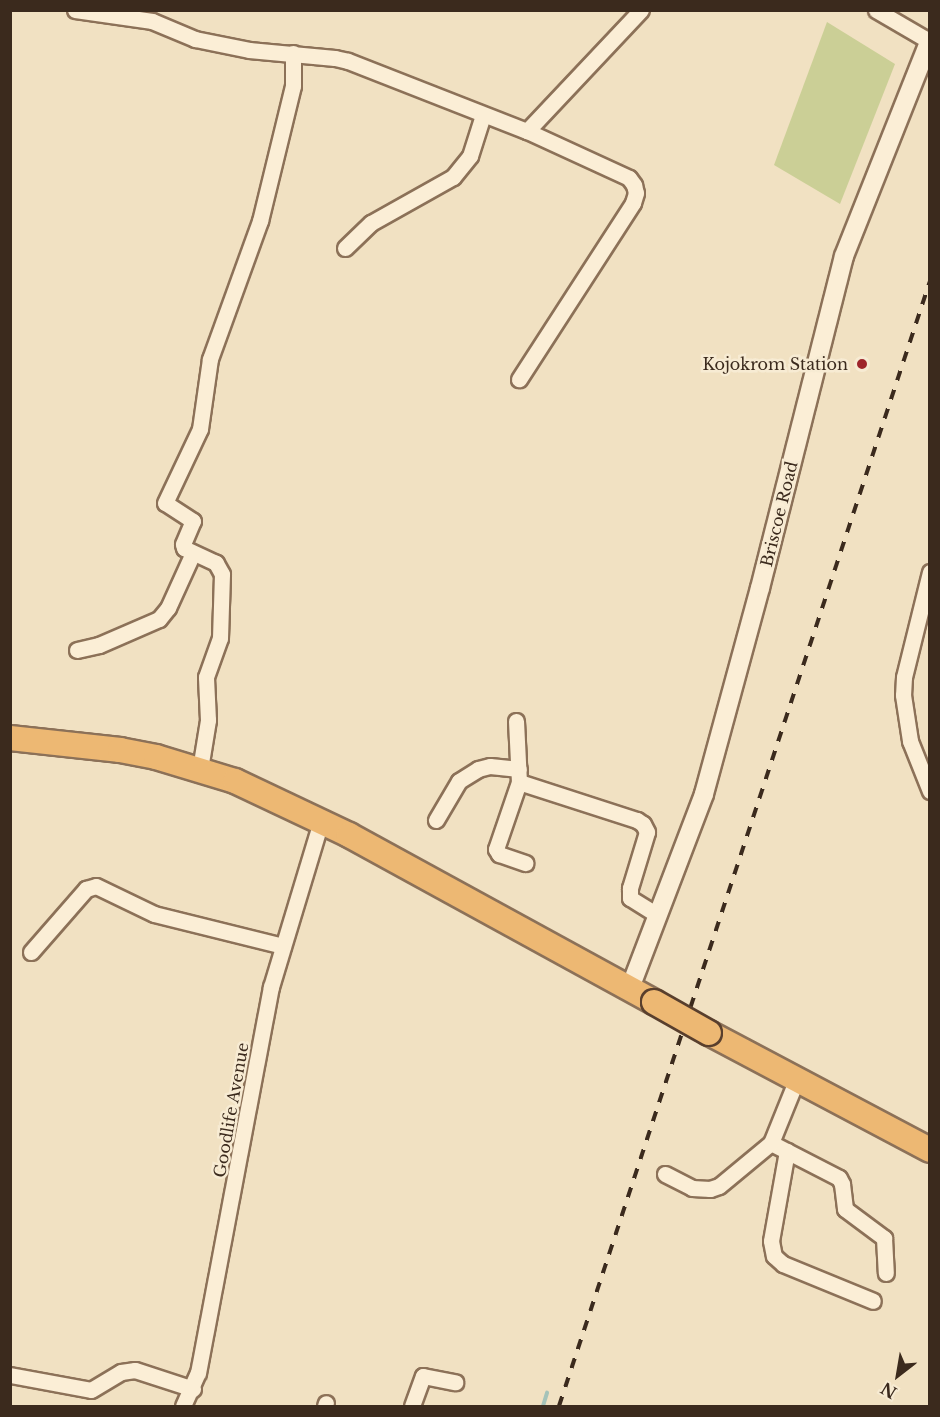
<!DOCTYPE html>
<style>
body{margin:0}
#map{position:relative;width:940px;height:1417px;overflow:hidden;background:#f1e1c2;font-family:"Libre Baskerville",serif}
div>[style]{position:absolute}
.green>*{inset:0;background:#cbcf96}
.stream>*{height:4px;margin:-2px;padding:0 2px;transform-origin:2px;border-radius:2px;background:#a5c3b9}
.roads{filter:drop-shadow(2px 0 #8c7158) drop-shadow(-2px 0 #8c7158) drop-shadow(0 2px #8c7158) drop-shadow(0 -2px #8c7158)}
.minor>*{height:15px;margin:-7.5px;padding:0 7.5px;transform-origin:7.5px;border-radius:7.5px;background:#fbeed6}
.tertiary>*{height:18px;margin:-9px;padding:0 9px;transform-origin:9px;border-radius:9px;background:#fbeed6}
.trunk>*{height:24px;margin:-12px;padding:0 12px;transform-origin:12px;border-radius:12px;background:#edb873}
.rail>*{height:4px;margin-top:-2px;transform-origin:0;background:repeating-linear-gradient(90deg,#3b2a1d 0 10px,transparent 0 20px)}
.bridges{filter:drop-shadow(2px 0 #593f2d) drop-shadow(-2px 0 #593f2d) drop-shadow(0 2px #593f2d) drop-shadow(0 -2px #593f2d)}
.trunk-bridge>*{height:24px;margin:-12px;padding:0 12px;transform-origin:12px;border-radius:12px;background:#edb873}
.dots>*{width:16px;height:16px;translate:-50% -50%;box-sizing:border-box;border:3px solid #f7ebd3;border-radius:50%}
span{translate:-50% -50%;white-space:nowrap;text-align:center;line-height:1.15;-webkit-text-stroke:5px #f7ebd3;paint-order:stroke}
.poi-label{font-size:16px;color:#3b2a1d}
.right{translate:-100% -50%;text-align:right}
.street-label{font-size:16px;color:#3b2a1d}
.frame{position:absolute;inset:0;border:12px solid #3b2a1d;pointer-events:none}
.north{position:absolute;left:868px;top:1345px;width:60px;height:60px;-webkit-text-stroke:4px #f7ebd3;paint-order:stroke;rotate:211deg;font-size:16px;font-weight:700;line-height:24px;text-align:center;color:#3b2a1d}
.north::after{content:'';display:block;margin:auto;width:21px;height:27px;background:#3b2a1d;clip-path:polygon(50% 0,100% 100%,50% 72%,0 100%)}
</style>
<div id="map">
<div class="green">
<div style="clip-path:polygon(827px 22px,895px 64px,840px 204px,774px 165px)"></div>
</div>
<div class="stream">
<div style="left:543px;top:1406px;width:14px;rotate:-73deg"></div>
</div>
<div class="roads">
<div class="minor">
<div style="left:75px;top:10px;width:78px;rotate:8.1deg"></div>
<div style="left:152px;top:21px;width:47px;rotate:22.7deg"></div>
<div style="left:195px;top:39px;width:55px;rotate:11.5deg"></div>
<div style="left:249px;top:50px;width:86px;rotate:5.3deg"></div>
<div style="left:335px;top:58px;width:13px;rotate:13deg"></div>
<div style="left:348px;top:61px;width:192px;rotate:21.4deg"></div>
<div style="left:527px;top:131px;width:112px;rotate:24.7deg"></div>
<div style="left:629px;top:178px;width:9px;rotate:54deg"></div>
<div style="left:634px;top:185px;width:8px;rotate:76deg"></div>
<div style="left:636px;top:193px;width:10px;rotate:107deg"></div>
<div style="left:633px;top:203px;width:210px;rotate:122.9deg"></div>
<div style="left:876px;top:10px;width:61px;rotate:30.3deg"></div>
<div style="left:527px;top:131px;width:166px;rotate:-46.7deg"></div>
<div style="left:345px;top:248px;width:36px;rotate:-44deg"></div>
<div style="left:371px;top:223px;width:94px;rotate:-29.3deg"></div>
<div style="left:453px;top:177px;width:27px;rotate:-51deg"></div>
<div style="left:470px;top:156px;width:43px;rotate:-72.4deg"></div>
<div style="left:930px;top:572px;width:108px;rotate:103.9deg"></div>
<div style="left:904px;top:677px;width:18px;rotate:93deg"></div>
<div style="left:903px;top:695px;width:47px;rotate:81.3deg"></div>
<div style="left:910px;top:741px;width:54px;rotate:68.2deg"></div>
<div style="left:77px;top:650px;width:23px;rotate:-13deg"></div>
<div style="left:99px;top:645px;width:65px;rotate:-23.4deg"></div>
<div style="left:159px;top:619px;width:14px;rotate:-51deg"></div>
<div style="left:168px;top:608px;width:60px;rotate:-65.6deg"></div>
<div style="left:516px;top:721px;width:61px;rotate:87.2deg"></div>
<div style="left:519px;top:782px;width:71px;rotate:108.9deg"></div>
<div style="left:496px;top:849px;width:6px;rotate:59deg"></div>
<div style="left:499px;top:854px;width:28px;rotate:19deg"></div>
<div style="left:200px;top:769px;width:50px;rotate:-80.7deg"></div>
<div style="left:208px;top:720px;width:43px;rotate:-92.7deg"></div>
<div style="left:206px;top:677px;width:41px;rotate:-70.3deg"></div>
<div style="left:220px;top:638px;width:64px;rotate:-88.2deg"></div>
<div style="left:222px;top:574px;width:13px;rotate:-119deg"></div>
<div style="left:216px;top:563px;width:35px;rotate:-155deg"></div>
<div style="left:184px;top:548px;width:4px;rotate:-104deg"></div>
<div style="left:183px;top:544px;width:25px;rotate:-67deg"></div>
<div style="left:193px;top:521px;width:33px;rotate:-147deg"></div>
<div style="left:165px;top:503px;width:82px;rotate:-64.7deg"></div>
<div style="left:200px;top:429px;width:71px;rotate:-81.9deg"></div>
<div style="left:210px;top:359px;width:147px;rotate:-70.1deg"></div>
<div style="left:260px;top:221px;width:139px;rotate:-76.3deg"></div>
<div style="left:293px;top:86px;width:33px;rotate:-90deg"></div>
<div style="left:519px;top:782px;width:124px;rotate:17.9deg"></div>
<div style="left:637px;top:820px;width:7px;rotate:34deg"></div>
<div style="left:643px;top:824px;width:9px;rotate:63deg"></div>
<div style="left:647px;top:832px;width:59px;rotate:106.9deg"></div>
<div style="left:630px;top:888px;width:10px;rotate:90deg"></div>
<div style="left:630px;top:898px;width:32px;rotate:32deg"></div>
<div style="left:436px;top:820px;width:45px;rotate:-59.5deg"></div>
<div style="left:459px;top:781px;width:22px;rotate:-32deg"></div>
<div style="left:478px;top:769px;width:12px;rotate:-14deg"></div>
<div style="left:490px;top:766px;width:29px;rotate:6deg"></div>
<div style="left:31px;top:952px;width:84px;rotate:-48.9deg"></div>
<div style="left:86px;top:889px;width:10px;rotate:-17deg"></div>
<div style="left:96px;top:886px;width:64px;rotate:25.8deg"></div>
<div style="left:154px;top:914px;width:133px;rotate:13.9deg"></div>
<div style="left:771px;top:1143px;width:76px;rotate:27.2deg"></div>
<div style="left:839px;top:1178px;width:7px;rotate:63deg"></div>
<div style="left:842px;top:1184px;width:25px;rotate:83deg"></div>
<div style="left:845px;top:1209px;width:49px;rotate:36.6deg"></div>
<div style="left:884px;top:1238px;width:35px;rotate:87deg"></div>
<div style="left:787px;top:1151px;width:91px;rotate:100.1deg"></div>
<div style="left:771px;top:1241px;width:15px;rotate:79deg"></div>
<div style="left:774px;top:1256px;width:12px;rotate:42deg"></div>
<div style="left:783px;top:1264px;width:97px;rotate:22.3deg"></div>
<div style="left:665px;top:1174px;width:30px;rotate:27deg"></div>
<div style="left:692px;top:1188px;width:18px;rotate:3deg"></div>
<div style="left:710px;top:1189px;width:9px;rotate:-18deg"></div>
<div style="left:719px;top:1186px;width:67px;rotate:-39.6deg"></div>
<div style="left:771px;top:1143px;width:67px;rotate:-68deg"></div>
<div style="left:10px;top:1375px;width:82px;rotate:10.5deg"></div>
<div style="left:91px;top:1390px;width:35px;rotate:-31deg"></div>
<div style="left:121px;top:1372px;width:14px;rotate:-8deg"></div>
<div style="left:135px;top:1370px;width:61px;rotate:18.1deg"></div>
<div style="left:183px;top:1406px;width:36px;rotate:-66deg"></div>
<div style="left:198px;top:1373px;width:393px;rotate:-79.3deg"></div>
<div style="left:271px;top:987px;width:173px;rotate:-73.2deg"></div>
<div style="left:325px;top:1406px;width:3px;rotate:-72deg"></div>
<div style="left:412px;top:1406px;width:32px;rotate:-70deg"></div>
<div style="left:423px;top:1376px;width:33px;rotate:11deg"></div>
</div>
<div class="tertiary">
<div style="left:630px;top:988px;width:208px;rotate:-69.1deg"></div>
<div style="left:704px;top:794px;width:213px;rotate:-74.8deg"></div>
<div style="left:760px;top:588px;width:342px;rotate:-75.8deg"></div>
<div style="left:844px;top:256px;width:232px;rotate:-68.3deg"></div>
</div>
<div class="trunk">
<div style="left:10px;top:738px;width:111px;rotate:6.2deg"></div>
<div style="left:120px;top:750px;width:37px;rotate:11deg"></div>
<div style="left:156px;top:757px;width:83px;rotate:16.9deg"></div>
<div style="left:235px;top:781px;width:126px;rotate:25.3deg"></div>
<div style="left:349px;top:835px;width:348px;rotate:28.7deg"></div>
<div style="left:709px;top:1033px;width:250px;rotate:27.9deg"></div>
</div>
</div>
<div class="rail">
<div style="left:559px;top:1406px;width:1185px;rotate:-71.75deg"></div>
</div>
<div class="bridges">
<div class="trunk-bridge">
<div style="left:654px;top:1002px;width:63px;rotate:29.4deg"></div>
</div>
</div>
<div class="dots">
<div style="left:862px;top:364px;background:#9e252b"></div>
</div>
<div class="poi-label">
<span class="right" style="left:848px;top:364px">Kojokrom Station</span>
</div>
<div class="street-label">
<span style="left:779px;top:514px;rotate:-76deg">Briscoe Road</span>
<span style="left:231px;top:1110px;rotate:-80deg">Goodlife Avenue</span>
</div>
<div class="frame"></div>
<div class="north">N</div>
</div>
